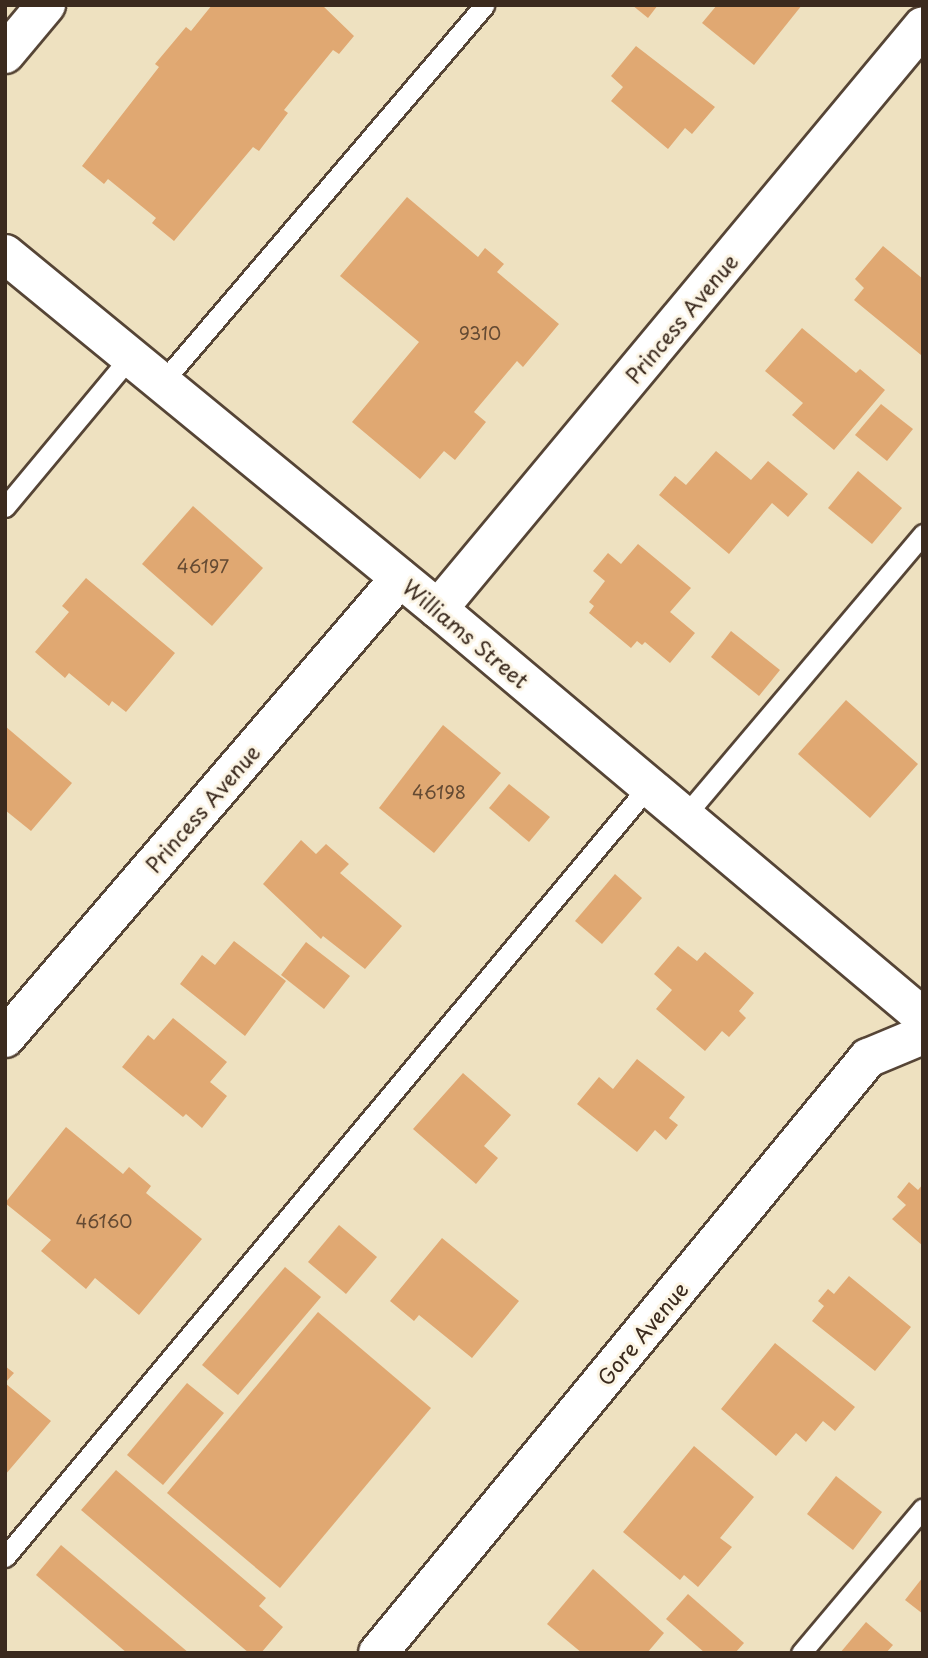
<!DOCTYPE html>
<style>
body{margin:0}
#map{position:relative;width:928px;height:1658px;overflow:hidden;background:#eee1c0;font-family:"Playpen Sans",sans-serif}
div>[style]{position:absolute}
.building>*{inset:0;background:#e0a872}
.roads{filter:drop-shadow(2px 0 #564536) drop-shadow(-2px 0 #564536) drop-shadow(0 2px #564536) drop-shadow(0 -2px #564536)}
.lane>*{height:19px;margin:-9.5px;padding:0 9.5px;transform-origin:9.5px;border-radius:9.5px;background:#fff}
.street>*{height:38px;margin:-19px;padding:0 19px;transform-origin:19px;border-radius:19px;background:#fff}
span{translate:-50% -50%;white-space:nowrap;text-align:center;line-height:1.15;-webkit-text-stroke:6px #fcf5e5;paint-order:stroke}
.number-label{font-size:18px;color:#644a33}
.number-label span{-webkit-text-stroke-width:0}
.street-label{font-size:21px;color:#3b2a1e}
.frame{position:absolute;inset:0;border:7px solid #3b2a1e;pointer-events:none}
</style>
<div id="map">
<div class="building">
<div style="clip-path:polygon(212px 5px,322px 5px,354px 36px,339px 54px,333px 50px,284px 110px,288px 113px,259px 151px,253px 147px,174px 241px,152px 223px,156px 218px,108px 179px,104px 184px,82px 166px,159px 67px,155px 64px,186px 27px,191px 31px)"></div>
<div style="clip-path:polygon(632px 5px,658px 5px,648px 18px)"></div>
<div style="clip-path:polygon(717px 5px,802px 5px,754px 65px,702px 23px)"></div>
<div style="clip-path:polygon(636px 46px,715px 107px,692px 134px,685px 128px,668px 149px,611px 101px,623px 87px,611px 76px)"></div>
<div style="clip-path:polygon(407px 197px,478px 257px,485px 248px,504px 264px,497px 272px,559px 324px,523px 367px,517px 361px,474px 412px,486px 422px,455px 460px,444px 451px,420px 479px,352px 422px,419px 342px,340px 276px)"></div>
<div style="clip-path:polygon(883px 246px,923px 279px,921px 355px,854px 300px,864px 288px,855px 279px)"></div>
<div style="clip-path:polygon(802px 328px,856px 373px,860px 369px,885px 390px,834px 450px,792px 415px,803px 403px,765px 371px)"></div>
<div style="clip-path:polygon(881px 404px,913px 429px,887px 461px,855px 435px)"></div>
<div style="clip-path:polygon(716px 451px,751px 480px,768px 461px,808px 494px,788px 517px,772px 503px,729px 554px,659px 495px,675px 476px,686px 485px)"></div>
<div style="clip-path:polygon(858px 471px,902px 508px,872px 544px,828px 508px)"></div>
<div style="clip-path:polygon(193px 506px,263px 568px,212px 626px,142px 564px)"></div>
<div style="clip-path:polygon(638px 544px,691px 588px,670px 612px,695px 633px,670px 663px,645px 642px,642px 645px,637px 641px,631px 648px,589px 613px,594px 606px,589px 602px,605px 581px,593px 571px,608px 553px,621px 564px)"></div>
<div style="clip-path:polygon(86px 578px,175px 653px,126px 712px,112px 701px,109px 706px,69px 673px,65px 678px,35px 652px,69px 612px,62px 606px)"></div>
<div style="clip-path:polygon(731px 631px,780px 670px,759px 696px,711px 657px)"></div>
<div style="clip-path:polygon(846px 700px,918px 764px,870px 818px,798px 754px)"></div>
<div style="clip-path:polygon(443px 725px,501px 773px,434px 853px,379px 808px)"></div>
<div style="clip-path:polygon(5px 726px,72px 783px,31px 831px,5px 810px)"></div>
<div style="clip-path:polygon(509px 784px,550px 817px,529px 842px,489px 808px)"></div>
<div style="clip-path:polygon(301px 840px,316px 854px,326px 844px,349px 864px,340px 873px,402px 926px,365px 969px,323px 936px,321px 939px,263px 884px)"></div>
<div style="clip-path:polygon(615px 874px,642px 898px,602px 944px,575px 921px)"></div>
<div style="clip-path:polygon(234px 941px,286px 981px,245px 1036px,180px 984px,202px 955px,215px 965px)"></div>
<div style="clip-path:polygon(306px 942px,350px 976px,324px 1009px,281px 975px)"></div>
<div style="clip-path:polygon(678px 946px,697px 961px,705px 952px,754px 993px,739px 1011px,746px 1018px,729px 1037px,722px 1031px,705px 1051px,656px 1009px,672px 990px,654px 974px)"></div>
<div style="clip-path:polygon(173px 1018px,227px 1062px,210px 1082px,227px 1096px,202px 1128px,186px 1114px,183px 1117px,122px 1067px,148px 1035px,154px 1040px)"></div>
<div style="clip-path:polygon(637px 1059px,685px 1097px,669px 1118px,678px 1125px,666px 1140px,655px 1130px,637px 1152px,577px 1104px,599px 1077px,613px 1089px)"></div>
<div style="clip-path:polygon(463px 1073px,511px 1115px,484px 1146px,498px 1158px,476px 1184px,413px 1129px)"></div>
<div style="clip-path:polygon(66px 1127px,123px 1174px,129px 1167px,151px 1186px,146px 1193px,202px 1239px,139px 1315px,95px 1278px,86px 1289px,41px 1251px,51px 1240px,5px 1203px)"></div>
<div style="clip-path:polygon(909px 1182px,918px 1190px,923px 1184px,923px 1246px,892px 1219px,906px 1205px,897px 1197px)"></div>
<div style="clip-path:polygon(339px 1225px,377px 1257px,346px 1294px,308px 1262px)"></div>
<div style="clip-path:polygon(442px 1238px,519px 1301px,472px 1358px,419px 1315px,414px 1321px,390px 1301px)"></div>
<div style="clip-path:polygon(285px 1267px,321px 1297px,238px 1395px,202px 1365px)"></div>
<div style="clip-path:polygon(849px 1276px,911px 1327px,875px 1371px,812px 1321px,824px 1306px,818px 1301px,828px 1289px,834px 1294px)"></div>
<div style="clip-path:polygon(318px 1312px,431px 1408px,280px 1588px,167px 1493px)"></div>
<div style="clip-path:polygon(775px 1343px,855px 1407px,835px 1431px,823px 1421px,806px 1442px,796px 1433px,776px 1456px,721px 1409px)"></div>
<div style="clip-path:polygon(5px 1366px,14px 1373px,5px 1383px,51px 1421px,5px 1475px)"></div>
<div style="clip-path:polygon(187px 1383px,224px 1413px,163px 1485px,127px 1455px)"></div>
<div style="clip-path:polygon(694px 1446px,754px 1497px,720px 1538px,732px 1547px,698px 1587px,684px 1575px,680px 1580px,623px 1532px)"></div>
<div style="clip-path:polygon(116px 1470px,266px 1598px,259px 1606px,283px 1627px,261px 1653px,249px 1653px,81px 1510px)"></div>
<div style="clip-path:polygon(836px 1476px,882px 1512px,853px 1550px,807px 1514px)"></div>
<div style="clip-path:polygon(61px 1545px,189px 1653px,127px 1653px,36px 1575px)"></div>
<div style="clip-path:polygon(593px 1569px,664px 1633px,647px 1653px,582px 1653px,547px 1624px)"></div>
<div style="clip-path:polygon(923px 1577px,923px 1614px,905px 1600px)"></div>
<div style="clip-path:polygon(688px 1594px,744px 1643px,735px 1653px,705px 1653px,666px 1619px)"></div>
<div style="clip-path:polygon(866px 1622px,893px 1645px,886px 1653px,840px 1653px)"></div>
</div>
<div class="roads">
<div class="lane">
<div style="left:160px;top:385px;width:499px;rotate:-49.5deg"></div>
<div style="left:5px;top:507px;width:194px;rotate:-50.2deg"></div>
<div style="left:683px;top:818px;width:372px;rotate:-49.8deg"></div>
<div style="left:5px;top:1557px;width:1002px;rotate:-50.14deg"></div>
<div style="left:801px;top:1653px;width:189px;rotate:-49.9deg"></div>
</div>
<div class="street">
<div style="left:5px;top:54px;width:64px;rotate:-50.1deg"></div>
<div style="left:5px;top:254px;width:560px;rotate:39.35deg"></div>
<div style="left:438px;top:609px;width:634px;rotate:40.07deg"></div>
<div style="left:438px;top:609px;width:758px;rotate:-50.24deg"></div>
<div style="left:5px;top:1038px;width:606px;rotate:-49.35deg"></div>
<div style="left:378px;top:1653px;width:771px;rotate:-50.53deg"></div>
<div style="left:868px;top:1058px;width:60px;rotate:-22.7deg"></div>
</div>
</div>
<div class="number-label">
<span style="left:480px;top:333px">9310</span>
<span style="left:203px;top:566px">46197</span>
<span style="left:439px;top:792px">46198</span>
<span style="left:104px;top:1221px">46160</span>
</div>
<div class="street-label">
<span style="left:681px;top:318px;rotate:-50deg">Princess Avenue</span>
<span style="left:466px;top:633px;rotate:40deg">Williams Street</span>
<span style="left:202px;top:808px;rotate:-49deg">Princess Avenue</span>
<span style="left:642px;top:1333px;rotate:-50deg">Gore Avenue</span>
</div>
<div class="frame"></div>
</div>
